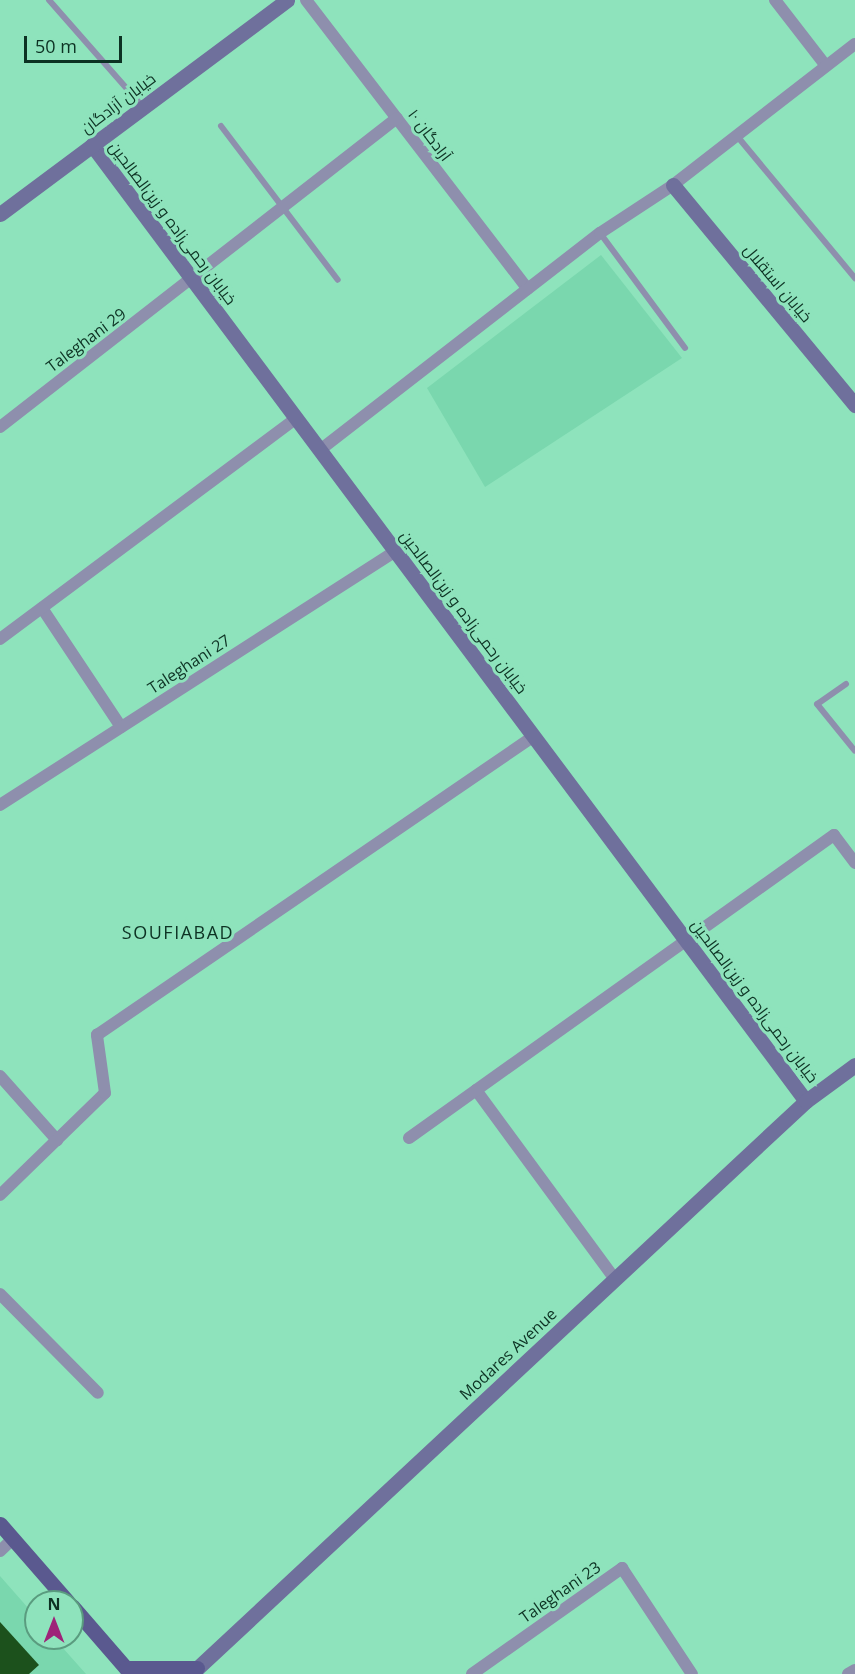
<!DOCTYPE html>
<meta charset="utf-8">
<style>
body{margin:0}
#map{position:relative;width:855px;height:1674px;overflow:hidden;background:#8ee3bc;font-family:"Open Sans",Cairo,sans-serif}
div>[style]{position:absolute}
.built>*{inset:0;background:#7ad7ae}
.building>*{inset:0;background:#1c511c}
.lane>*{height:6px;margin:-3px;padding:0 3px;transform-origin:3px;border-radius:3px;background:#8e8fad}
.street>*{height:12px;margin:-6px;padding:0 6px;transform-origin:6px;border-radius:6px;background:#8e8fad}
.secondary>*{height:15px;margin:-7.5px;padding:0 7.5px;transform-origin:7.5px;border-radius:7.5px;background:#6f709c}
.primary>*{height:15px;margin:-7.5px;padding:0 7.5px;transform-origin:7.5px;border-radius:7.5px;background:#5a598f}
span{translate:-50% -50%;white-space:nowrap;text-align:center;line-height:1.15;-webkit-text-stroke:6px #8ee3bc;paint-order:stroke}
.street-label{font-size:16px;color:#0d3223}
.neighbourhood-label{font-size:18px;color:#0d3223;letter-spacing:1.5px}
.north{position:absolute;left:24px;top:1590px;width:60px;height:60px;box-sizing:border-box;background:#8ee3bc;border:2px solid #5a9c7f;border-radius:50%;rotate:0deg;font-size:16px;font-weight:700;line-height:24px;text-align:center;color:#0d3223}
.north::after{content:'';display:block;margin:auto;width:21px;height:27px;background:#9e2379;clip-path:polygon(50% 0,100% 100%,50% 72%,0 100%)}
.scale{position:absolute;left:24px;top:36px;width:98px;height:27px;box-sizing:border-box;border:3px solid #0d3223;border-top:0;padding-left:8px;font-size:18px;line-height:21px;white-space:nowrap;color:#0d3223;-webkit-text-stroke:4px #8ee3bc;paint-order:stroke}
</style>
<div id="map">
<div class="built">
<div style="clip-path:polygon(601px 255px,682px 358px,485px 487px,427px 388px)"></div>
<div style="clip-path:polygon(0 1576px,36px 1617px,36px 1638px,54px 1638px,86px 1674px,0 1674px)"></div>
</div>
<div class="building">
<div style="clip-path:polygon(0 1622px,39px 1665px,29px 1674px,0 1674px)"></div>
</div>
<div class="lane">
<div style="left:49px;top:0;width:142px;rotate:48.7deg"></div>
<div style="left:221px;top:126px;width:193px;rotate:52.8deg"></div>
<div style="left:737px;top:136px;width:185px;rotate:50.3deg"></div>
<div style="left:600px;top:233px;width:143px;rotate:53.5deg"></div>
<div style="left:846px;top:684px;width:35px;rotate:145deg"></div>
<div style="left:817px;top:704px;width:60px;rotate:51deg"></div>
</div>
<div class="street">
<div style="left:306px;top:0;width:364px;rotate:52.5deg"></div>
<div style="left:775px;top:0;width:83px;rotate:52.3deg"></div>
<div style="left:0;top:427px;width:503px;rotate:-37.89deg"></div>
<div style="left:320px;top:450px;width:354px;rotate:-37.8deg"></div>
<div style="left:600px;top:233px;width:87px;rotate:-33.3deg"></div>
<div style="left:673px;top:185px;width:230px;rotate:-37.8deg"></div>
<div style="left:42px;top:608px;width:143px;rotate:56.4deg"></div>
<div style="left:0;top:639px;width:369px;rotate:-36.7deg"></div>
<div style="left:0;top:805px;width:470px;rotate:-32.7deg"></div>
<div style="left:0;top:1076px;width:86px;rotate:48.3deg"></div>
<div style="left:476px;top:1090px;width:235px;rotate:53.7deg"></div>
<div style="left:409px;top:1138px;width:522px;rotate:-35.49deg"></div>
<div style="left:834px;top:835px;width:35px;rotate:53deg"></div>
<div style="left:0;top:1195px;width:146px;rotate:-44.2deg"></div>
<div style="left:105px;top:1093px;width:59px;rotate:-97.9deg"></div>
<div style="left:97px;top:1035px;width:529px;rotate:-34.38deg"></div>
<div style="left:0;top:1294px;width:139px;rotate:45.3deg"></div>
<div style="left:0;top:1551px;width:18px;rotate:-43deg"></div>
<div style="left:472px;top:1674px;width:184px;rotate:-35.2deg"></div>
<div style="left:622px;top:1568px;width:127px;rotate:56.6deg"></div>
<div style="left:848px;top:1674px;width:8px;rotate:-30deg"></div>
</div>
<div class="secondary">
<div style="left:92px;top:145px;width:1193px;rotate:53.25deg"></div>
<div style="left:673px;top:185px;width:286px;rotate:50.4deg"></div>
<div style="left:0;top:214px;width:358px;rotate:-36.7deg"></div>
<div style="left:191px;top:1674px;width:841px;rotate:-42.98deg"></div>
<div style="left:806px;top:1101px;width:61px;rotate:-36.3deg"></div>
</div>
<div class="primary">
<div style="left:0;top:1524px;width:103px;rotate:48.9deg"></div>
<div style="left:72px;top:1606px;width:90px;rotate:49.1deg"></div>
<div style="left:126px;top:1668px;width:71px"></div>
</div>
<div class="street-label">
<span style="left:118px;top:103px;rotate:-37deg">خیابان آزادگان</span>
<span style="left:430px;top:135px;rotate:53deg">آرادگان ۱۰</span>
<span style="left:173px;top:223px;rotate:53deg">خیابان رحمی‌زاده و زین‌الصالحین</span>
<span style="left:778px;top:283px;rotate:50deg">خیابان استقلال</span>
<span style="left:86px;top:340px;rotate:-37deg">Taleghani 29</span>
<span style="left:464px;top:612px;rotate:53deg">خیابان رحمی‌زاده و زین‌الصالحین</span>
<span style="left:189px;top:664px;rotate:-33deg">Taleghani 27</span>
<span style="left:755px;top:1001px;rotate:53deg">خیابان رحمی‌زاده و زین‌الصالحین</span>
<span style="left:508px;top:1354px;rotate:-43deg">Modares Avenue</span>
<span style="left:560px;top:1592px;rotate:-35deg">Taleghani 23</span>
</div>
<div class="neighbourhood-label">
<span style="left:178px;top:932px">SOUFIABAD</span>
</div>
<div class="north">N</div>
<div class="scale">50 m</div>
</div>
